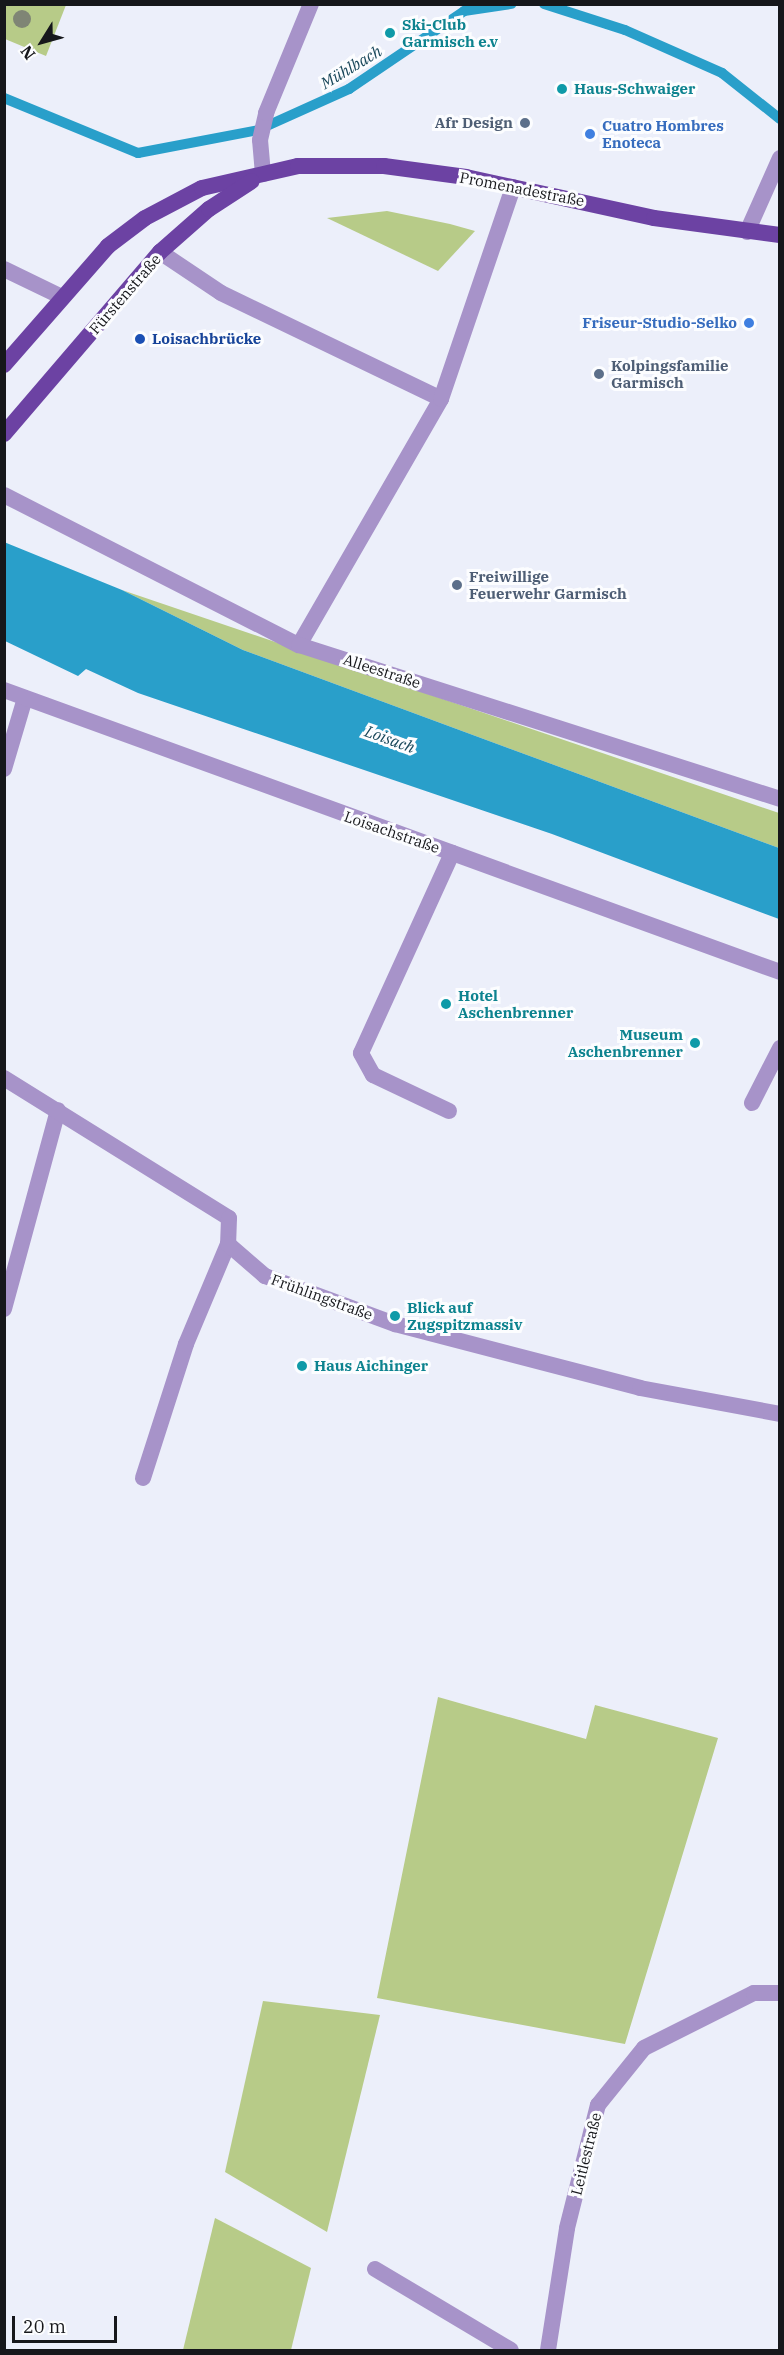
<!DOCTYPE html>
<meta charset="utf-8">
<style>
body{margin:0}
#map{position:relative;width:784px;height:2355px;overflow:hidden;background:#eceffa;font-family:"IBM Plex Serif",serif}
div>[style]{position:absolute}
.green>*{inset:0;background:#b7cb88}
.water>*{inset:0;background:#299fca}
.stream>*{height:10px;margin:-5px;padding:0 5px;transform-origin:5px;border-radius:5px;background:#299fca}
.service>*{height:16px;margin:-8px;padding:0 8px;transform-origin:8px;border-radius:8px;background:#a793c9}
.minor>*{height:16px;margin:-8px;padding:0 8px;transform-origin:8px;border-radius:8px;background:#a793c9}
.primary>*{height:16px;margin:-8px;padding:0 8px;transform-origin:8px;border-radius:8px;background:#6c42a3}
.trees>*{width:18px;height:18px;margin:-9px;border-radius:50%;background:#7f8575}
.dots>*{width:16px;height:16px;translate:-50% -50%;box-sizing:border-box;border:3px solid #fcfdff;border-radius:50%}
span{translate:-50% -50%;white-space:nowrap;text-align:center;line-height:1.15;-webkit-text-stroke:6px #fcfdff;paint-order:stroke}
.culture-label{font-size:15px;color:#0d838f;font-weight:700}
.left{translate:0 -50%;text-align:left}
.right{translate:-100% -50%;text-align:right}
.service-label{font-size:15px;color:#4e5e75;font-weight:700}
.shop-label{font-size:15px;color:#366cbe;font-weight:700}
.street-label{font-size:15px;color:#16171b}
.transit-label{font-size:15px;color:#164399;font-weight:700}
.water-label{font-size:16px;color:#19475a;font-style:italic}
.frame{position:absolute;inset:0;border:6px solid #16171b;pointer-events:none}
.north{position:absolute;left:12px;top:12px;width:60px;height:60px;-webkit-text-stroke:4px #fcfdff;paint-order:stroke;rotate:233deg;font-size:16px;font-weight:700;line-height:24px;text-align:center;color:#16171b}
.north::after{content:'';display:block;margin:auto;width:21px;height:27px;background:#16171b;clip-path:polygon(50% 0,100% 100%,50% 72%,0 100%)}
.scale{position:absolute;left:12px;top:2316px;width:105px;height:27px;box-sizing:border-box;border:3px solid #16171b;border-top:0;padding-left:8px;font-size:18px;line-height:21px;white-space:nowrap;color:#16171b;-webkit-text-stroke:4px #fcfdff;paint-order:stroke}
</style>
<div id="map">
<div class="green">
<div style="clip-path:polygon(4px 5px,66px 5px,46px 56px,5px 39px)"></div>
<div style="clip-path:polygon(387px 211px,450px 224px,475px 231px,438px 271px,327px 218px)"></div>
<div style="clip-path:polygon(122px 590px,779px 813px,779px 848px,243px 650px)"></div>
<div style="clip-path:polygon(438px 1697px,586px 1739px,595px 1705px,718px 1738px,625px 2044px,377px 1998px)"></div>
<div style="clip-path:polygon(263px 2001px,380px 2015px,327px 2232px,225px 2172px)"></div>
<div style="clip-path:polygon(215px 2218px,311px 2268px,291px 2350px,183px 2350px)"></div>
</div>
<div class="water">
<div style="clip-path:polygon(4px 542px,122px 590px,243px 650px,779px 848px,779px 919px,552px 834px,138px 693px,86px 669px,78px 676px,5px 641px)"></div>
</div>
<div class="stream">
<div style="left:544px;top:4px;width:85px;rotate:17.8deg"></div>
<div style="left:625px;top:30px;width:106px;rotate:23.9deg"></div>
<div style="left:722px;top:73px;width:74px;rotate:38.4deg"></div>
<div style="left:4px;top:98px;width:145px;rotate:22.3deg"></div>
<div style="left:138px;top:153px;width:123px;rotate:-10.8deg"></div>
<div style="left:269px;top:125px;width:88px;rotate:-24.2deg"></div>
<div style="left:349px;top:89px;width:139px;rotate:-34.1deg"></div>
<div style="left:464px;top:11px;width:48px;rotate:-8.5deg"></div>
</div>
<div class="service">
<div style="left:160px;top:252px;width:73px;rotate:33.9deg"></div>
<div style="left:221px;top:293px;width:244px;rotate:25.7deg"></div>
<div style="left:299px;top:645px;width:284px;rotate:-60deg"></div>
<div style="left:441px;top:399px;width:224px;rotate:-71.2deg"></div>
<div style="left:4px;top:769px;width:74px;rotate:-73.5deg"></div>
<div style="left:752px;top:1103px;width:62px;rotate:-63deg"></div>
<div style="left:449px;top:1111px;width:84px;rotate:-154.7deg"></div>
<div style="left:373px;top:1075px;width:25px;rotate:-119deg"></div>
<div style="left:361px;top:1053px;width:220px;rotate:-65.5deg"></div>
<div style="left:4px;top:1309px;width:206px;rotate:-74.8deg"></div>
<div style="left:143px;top:1478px;width:141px;rotate:-72.2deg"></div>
<div style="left:186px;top:1344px;width:108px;rotate:-67.2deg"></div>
<div style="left:375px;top:2269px;width:158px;rotate:30.8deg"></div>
</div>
<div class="minor">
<div style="left:263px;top:174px;width:34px;rotate:-95deg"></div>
<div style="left:260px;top:140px;width:28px;rotate:-77deg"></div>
<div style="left:266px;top:113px;width:118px;rotate:-67.6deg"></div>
<div style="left:747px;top:232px;width:81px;rotate:-66deg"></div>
<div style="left:4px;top:269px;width:64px;rotate:25.8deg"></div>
<div style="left:4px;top:495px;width:331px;rotate:27deg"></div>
<div style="left:299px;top:645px;width:505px;rotate:17.75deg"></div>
<div style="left:4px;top:690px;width:826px;rotate:19.97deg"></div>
<div style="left:4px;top:1078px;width:265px;rotate:31.9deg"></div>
<div style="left:229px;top:1218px;width:26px;rotate:92deg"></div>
<div style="left:228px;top:1244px;width:49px;rotate:40.9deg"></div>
<div style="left:265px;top:1276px;width:139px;rotate:20.3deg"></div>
<div style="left:395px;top:1324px;width:253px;rotate:14.6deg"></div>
<div style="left:640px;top:1388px;width:142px;rotate:10.5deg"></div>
<div style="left:548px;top:2350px;width:123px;rotate:-81.1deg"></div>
<div style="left:567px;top:2228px;width:127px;rotate:-75.9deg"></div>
<div style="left:598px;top:2105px;width:73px;rotate:-51.1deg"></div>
<div style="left:644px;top:2048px;width:123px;rotate:-26.6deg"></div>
<div style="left:754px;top:1993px;width:26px"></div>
</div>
<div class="primary">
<div style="left:4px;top:365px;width:158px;rotate:-48.8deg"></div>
<div style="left:108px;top:246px;width:46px;rotate:-37.1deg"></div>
<div style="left:145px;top:218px;width:64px;rotate:-27.8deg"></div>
<div style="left:202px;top:188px;width:98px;rotate:-12.9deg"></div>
<div style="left:298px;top:166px;width:86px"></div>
<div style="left:384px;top:166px;width:83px;rotate:7.6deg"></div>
<div style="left:466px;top:177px;width:192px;rotate:12.3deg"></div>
<div style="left:654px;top:218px;width:127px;rotate:7.7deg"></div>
<div style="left:4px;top:434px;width:240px;rotate:-49.4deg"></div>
<div style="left:160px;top:252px;width:65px;rotate:-41.3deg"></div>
<div style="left:209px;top:209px;width:51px;rotate:-33.1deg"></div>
</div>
<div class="trees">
<div style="left:22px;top:19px"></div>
</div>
<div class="dots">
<div style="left:390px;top:33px;background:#0f9aa8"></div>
<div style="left:562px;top:89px;background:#0f9aa8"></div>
<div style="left:525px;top:123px;background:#5c6f8a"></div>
<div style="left:590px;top:134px;background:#3f7fe0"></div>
<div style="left:749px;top:323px;background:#3f7fe0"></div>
<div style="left:140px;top:339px;background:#1a4fb4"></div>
<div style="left:599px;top:374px;background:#5c6f8a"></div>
<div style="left:457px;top:585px;background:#5c6f8a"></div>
<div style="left:446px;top:1004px;background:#0f9aa8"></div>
<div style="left:695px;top:1043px;background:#0f9aa8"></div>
<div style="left:395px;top:1316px;background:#0f9aa8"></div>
<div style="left:302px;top:1366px;background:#0f9aa8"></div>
</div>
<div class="culture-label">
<span class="left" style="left:402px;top:33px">Ski-Club<br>Garmisch e.v</span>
<span class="left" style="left:574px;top:89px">Haus-Schwaiger</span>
<span class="left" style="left:458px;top:1004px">Hotel<br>Aschenbrenner</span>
<span class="right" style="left:683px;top:1043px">Museum<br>Aschenbrenner</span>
<span class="left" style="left:407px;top:1316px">Blick auf<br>Zugspitzmassiv</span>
<span class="left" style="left:314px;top:1366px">Haus Aichinger</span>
</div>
<div class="service-label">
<span class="right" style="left:513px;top:123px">Afr Design</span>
<span class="left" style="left:611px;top:374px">Kolpingsfamilie<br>Garmisch</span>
<span class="left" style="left:469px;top:585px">Freiwillige<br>Feuerwehr Garmisch</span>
</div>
<div class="shop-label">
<span class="left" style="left:602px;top:134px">Cuatro Hombres<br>Enoteca</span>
<span class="right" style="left:737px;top:323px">Friseur-Studio-Selko</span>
</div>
<div class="street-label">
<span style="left:522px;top:189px;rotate:11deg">Promenadestraße</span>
<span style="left:125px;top:294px;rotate:-49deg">Fürstenstraße</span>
<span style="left:382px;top:671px;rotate:18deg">Alleestraße</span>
<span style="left:392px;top:832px;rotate:19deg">Loisachstraße</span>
<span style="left:322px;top:1297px;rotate:20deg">Frühlingstraße</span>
<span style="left:586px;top:2154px;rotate:-76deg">Leitlestraße</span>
</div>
<div class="transit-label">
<span class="left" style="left:152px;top:339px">Loisachbrücke</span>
</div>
<div class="water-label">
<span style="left:351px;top:67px;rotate:-31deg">Mühlbach</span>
<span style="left:390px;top:739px;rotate:20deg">Loisach</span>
</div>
<div class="frame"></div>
<div class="north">N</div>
<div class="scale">20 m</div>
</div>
